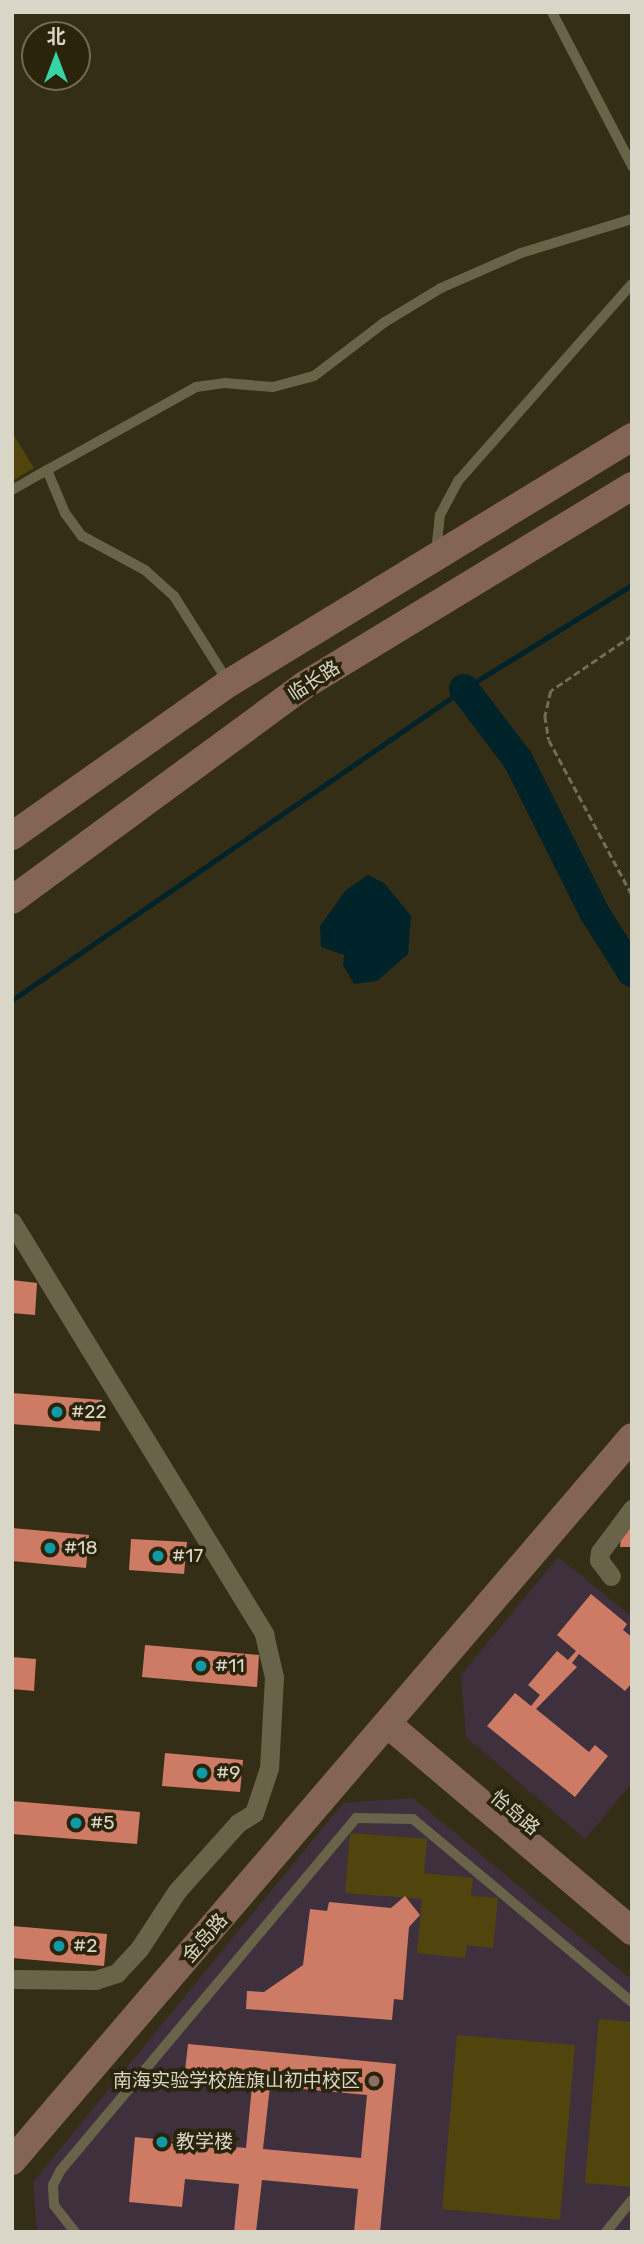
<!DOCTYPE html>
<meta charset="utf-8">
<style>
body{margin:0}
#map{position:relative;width:644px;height:2244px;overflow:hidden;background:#342e16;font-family:Rubik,"Noto Sans SC",sans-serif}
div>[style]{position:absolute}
.education>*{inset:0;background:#3f303d}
.green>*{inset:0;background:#51450d}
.water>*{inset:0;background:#00232a}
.stream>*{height:5px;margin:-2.5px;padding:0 2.5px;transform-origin:2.5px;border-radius:2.5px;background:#00232a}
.river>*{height:30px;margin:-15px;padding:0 15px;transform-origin:15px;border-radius:15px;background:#00232a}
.building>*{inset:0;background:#ce7b65}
.path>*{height:2.5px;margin-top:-1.25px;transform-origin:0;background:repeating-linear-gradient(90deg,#726d58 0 7px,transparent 0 10.5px)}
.lane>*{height:10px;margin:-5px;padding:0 5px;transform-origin:5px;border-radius:5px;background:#696349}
.street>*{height:19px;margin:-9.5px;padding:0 9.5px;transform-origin:9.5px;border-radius:9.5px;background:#696349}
.secondary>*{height:28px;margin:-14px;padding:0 14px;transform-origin:14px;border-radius:14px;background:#846455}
.dots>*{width:19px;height:19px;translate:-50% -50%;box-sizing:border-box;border:4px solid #2a240c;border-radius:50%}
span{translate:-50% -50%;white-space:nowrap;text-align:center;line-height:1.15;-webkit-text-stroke:7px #2a240c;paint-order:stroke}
.street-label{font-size:19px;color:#d9d6c7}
.poi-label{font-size:19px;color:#d9d6c7}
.left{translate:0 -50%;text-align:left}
.right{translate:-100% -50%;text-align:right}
.frame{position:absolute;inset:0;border:14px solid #d9d6c7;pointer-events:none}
.north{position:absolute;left:21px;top:21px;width:70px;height:70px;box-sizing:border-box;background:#2a240c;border:2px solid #706b57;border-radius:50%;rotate:0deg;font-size:19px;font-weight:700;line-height:28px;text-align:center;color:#d9d6c7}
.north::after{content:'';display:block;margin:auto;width:24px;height:32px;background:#39d4a5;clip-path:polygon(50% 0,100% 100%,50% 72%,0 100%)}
</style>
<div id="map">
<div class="education">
<div style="clip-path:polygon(558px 1557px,632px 1617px,632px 1783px,585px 1839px,466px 1737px,461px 1675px)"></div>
<div style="clip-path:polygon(413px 1798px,632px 1980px,632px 2232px,37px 2232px,33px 2182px,343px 1803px)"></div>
</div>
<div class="green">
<div style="clip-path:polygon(12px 432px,34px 468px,12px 481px)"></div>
<div style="clip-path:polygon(350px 1833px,427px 1839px,424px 1873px,473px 1878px,471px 1896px,498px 1898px,493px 1948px,467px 1945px,465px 1958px,417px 1953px,422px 1899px,345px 1893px)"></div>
<div style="clip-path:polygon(599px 2019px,632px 2022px,632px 2187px,585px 2183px)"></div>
<div style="clip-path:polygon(457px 2035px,575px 2045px,560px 2220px,442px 2209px)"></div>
</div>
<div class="water">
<div style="clip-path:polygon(368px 875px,384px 883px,411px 916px,408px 954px,377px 981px,354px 984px,343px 965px,344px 955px,321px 947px,320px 926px,346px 890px)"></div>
</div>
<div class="stream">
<div style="left:12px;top:1000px;width:549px;rotate:-34.53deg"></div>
<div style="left:464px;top:689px;width:198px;rotate:-31.8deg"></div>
</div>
<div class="river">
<div style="left:464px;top:689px;width:89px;rotate:52.7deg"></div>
<div style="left:518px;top:760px;width:170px;rotate:63.4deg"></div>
<div style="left:594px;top:912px;width:71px;rotate:57.7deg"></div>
</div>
<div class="building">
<div style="clip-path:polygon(12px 1280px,37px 1283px,35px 1315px,12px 1313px)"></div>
<div style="clip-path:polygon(12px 1393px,102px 1400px,100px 1431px,12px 1424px)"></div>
<div style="clip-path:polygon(632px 1525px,632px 1547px,620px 1547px,621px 1538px)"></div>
<div style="clip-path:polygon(12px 1528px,89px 1535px,86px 1568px,12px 1561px)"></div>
<div style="clip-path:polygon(131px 1539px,187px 1542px,184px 1574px,129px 1570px)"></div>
<div style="clip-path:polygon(591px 1594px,627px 1624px,623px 1630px,632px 1637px,632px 1683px,625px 1691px,579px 1654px,572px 1663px,577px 1667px,536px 1709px,589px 1752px,595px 1745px,608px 1756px,575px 1797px,487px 1726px,515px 1693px,531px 1706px,540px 1695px,528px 1685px,557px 1651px,568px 1660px,576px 1651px,557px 1635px)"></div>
<div style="clip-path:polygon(145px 1645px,259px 1655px,257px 1687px,142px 1677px)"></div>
<div style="clip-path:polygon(12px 1657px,36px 1659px,34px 1691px,12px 1689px)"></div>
<div style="clip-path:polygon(165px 1753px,243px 1760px,240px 1792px,162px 1786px)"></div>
<div style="clip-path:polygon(12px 1801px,140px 1812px,137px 1844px,12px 1834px)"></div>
<div style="clip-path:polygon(405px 1896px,420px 1915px,409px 1927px,403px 2000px,394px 1999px,392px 2020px,246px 2009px,247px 1991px,264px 1992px,303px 1965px,310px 1909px,327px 1911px,329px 1902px,391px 1908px)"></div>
<div style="clip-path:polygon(12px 1926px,107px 1934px,104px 1966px,12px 1958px)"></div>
<div style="clip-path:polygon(evenodd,188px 2044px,396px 2064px,380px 2232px,354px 2232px,358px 2189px,262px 2180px,256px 2232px,234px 2232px,239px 2184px,185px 2179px,182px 2207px,129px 2202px,135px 2137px,246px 2148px,252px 2086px,184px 2080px,188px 2044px,270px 2086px,367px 2095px,361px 2158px,263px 2149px,270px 2086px)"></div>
</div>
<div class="path">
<div style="left:632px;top:636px;width:98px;rotate:145.8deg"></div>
<div style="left:551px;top:691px;width:26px;rotate:103deg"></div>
<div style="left:545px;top:716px;width:24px;rotate:81deg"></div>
<div style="left:549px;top:740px;width:176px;rotate:61.8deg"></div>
</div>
<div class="lane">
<div style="left:552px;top:12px;width:174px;rotate:62.5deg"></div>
<div style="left:47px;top:470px;width:171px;rotate:-29.1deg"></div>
<div style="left:196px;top:387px;width:28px;rotate:-8deg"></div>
<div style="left:224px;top:383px;width:49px;rotate:4.7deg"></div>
<div style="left:273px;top:387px;width:42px;rotate:-15deg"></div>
<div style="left:314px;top:376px;width:89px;rotate:-37.3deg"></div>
<div style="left:385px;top:322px;width:66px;rotate:-31.3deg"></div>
<div style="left:441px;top:288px;width:87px;rotate:-23.6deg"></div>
<div style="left:521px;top:253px;width:116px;rotate:-17deg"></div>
<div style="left:12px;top:490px;width:40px;rotate:-29.7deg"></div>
<div style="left:47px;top:470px;width:47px;rotate:67.3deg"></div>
<div style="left:65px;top:513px;width:29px;rotate:54deg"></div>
<div style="left:82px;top:536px;width:72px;rotate:28.4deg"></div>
<div style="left:145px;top:570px;width:39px;rotate:42deg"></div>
<div style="left:174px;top:596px;width:99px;rotate:57.8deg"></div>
<div style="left:436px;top:552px;width:37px;rotate:-84deg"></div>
<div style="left:440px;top:515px;width:40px;rotate:-62deg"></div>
<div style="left:459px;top:480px;width:261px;rotate:-48.6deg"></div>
<div style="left:75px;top:2232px;width:34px;rotate:-128deg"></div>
<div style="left:54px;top:2205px;width:20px;rotate:-93deg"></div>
<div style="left:53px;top:2185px;width:16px;rotate:-63deg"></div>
<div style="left:60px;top:2171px;width:461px;rotate:-50deg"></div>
<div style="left:356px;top:1818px;width:57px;rotate:1deg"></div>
<div style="left:413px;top:1819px;width:285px;rotate:39.9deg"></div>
<div style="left:606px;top:2232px;width:41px;rotate:-50.9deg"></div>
</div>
<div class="street">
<div style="left:12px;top:1222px;width:483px;rotate:58.5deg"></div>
<div style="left:264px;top:1634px;width:44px;rotate:76.9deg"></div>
<div style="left:274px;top:1677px;width:91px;rotate:93.1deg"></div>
<div style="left:269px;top:1768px;width:47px;rotate:108.4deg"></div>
<div style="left:254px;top:1813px;width:19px;rotate:148deg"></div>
<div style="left:238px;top:1823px;width:91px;rotate:131.9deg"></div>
<div style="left:177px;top:1891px;width:69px;rotate:123.2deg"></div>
<div style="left:139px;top:1949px;width:33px;rotate:133deg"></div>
<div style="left:117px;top:1973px;width:22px;rotate:162deg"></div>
<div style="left:96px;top:1980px;width:84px;rotate:-179.3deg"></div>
<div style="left:611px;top:1576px;width:20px;rotate:-127deg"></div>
<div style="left:599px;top:1560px;width:8px;rotate:-83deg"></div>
<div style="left:600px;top:1552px;width:54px;rotate:-53.3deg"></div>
</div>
<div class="secondary">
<div style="left:12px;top:836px;width:266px;rotate:-35.2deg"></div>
<div style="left:229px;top:683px;width:472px;rotate:-31.4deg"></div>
<div style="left:12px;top:900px;width:361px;rotate:-36.3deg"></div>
<div style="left:303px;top:686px;width:385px;rotate:-31.3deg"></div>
<div style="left:390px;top:1726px;width:317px;rotate:40.3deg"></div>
<div style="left:12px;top:2161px;width:953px;rotate:-49.42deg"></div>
</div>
<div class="dots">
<div style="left:57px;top:1412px;background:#0f9aa8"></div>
<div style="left:50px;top:1548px;background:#0f9aa8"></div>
<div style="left:158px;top:1556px;background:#0f9aa8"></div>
<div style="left:201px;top:1666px;background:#0f9aa8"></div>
<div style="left:202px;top:1773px;background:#0f9aa8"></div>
<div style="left:76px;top:1823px;background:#0f9aa8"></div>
<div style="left:59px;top:1946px;background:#0f9aa8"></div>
<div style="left:374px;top:2081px;background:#8d6e63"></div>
<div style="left:162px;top:2142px;background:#0f9aa8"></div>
</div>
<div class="street-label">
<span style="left:314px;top:681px;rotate:-33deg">临长路</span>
<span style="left:515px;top:1813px;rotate:40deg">怡岛路</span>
<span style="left:205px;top:1938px;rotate:-49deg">金岛路</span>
</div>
<div class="poi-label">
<span class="left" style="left:71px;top:1412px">#22</span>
<span class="left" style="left:64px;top:1548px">#18</span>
<span class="left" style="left:172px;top:1556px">#17</span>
<span class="left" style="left:215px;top:1666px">#11</span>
<span class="left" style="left:216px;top:1773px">#9</span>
<span class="left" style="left:90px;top:1823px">#5</span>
<span class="left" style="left:73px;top:1946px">#2</span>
<span class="right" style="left:360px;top:2081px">南海实验学校旌旗山初中校区</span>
<span class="left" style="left:176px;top:2142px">教学楼</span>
</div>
<div class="frame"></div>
<div class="north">北</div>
</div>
